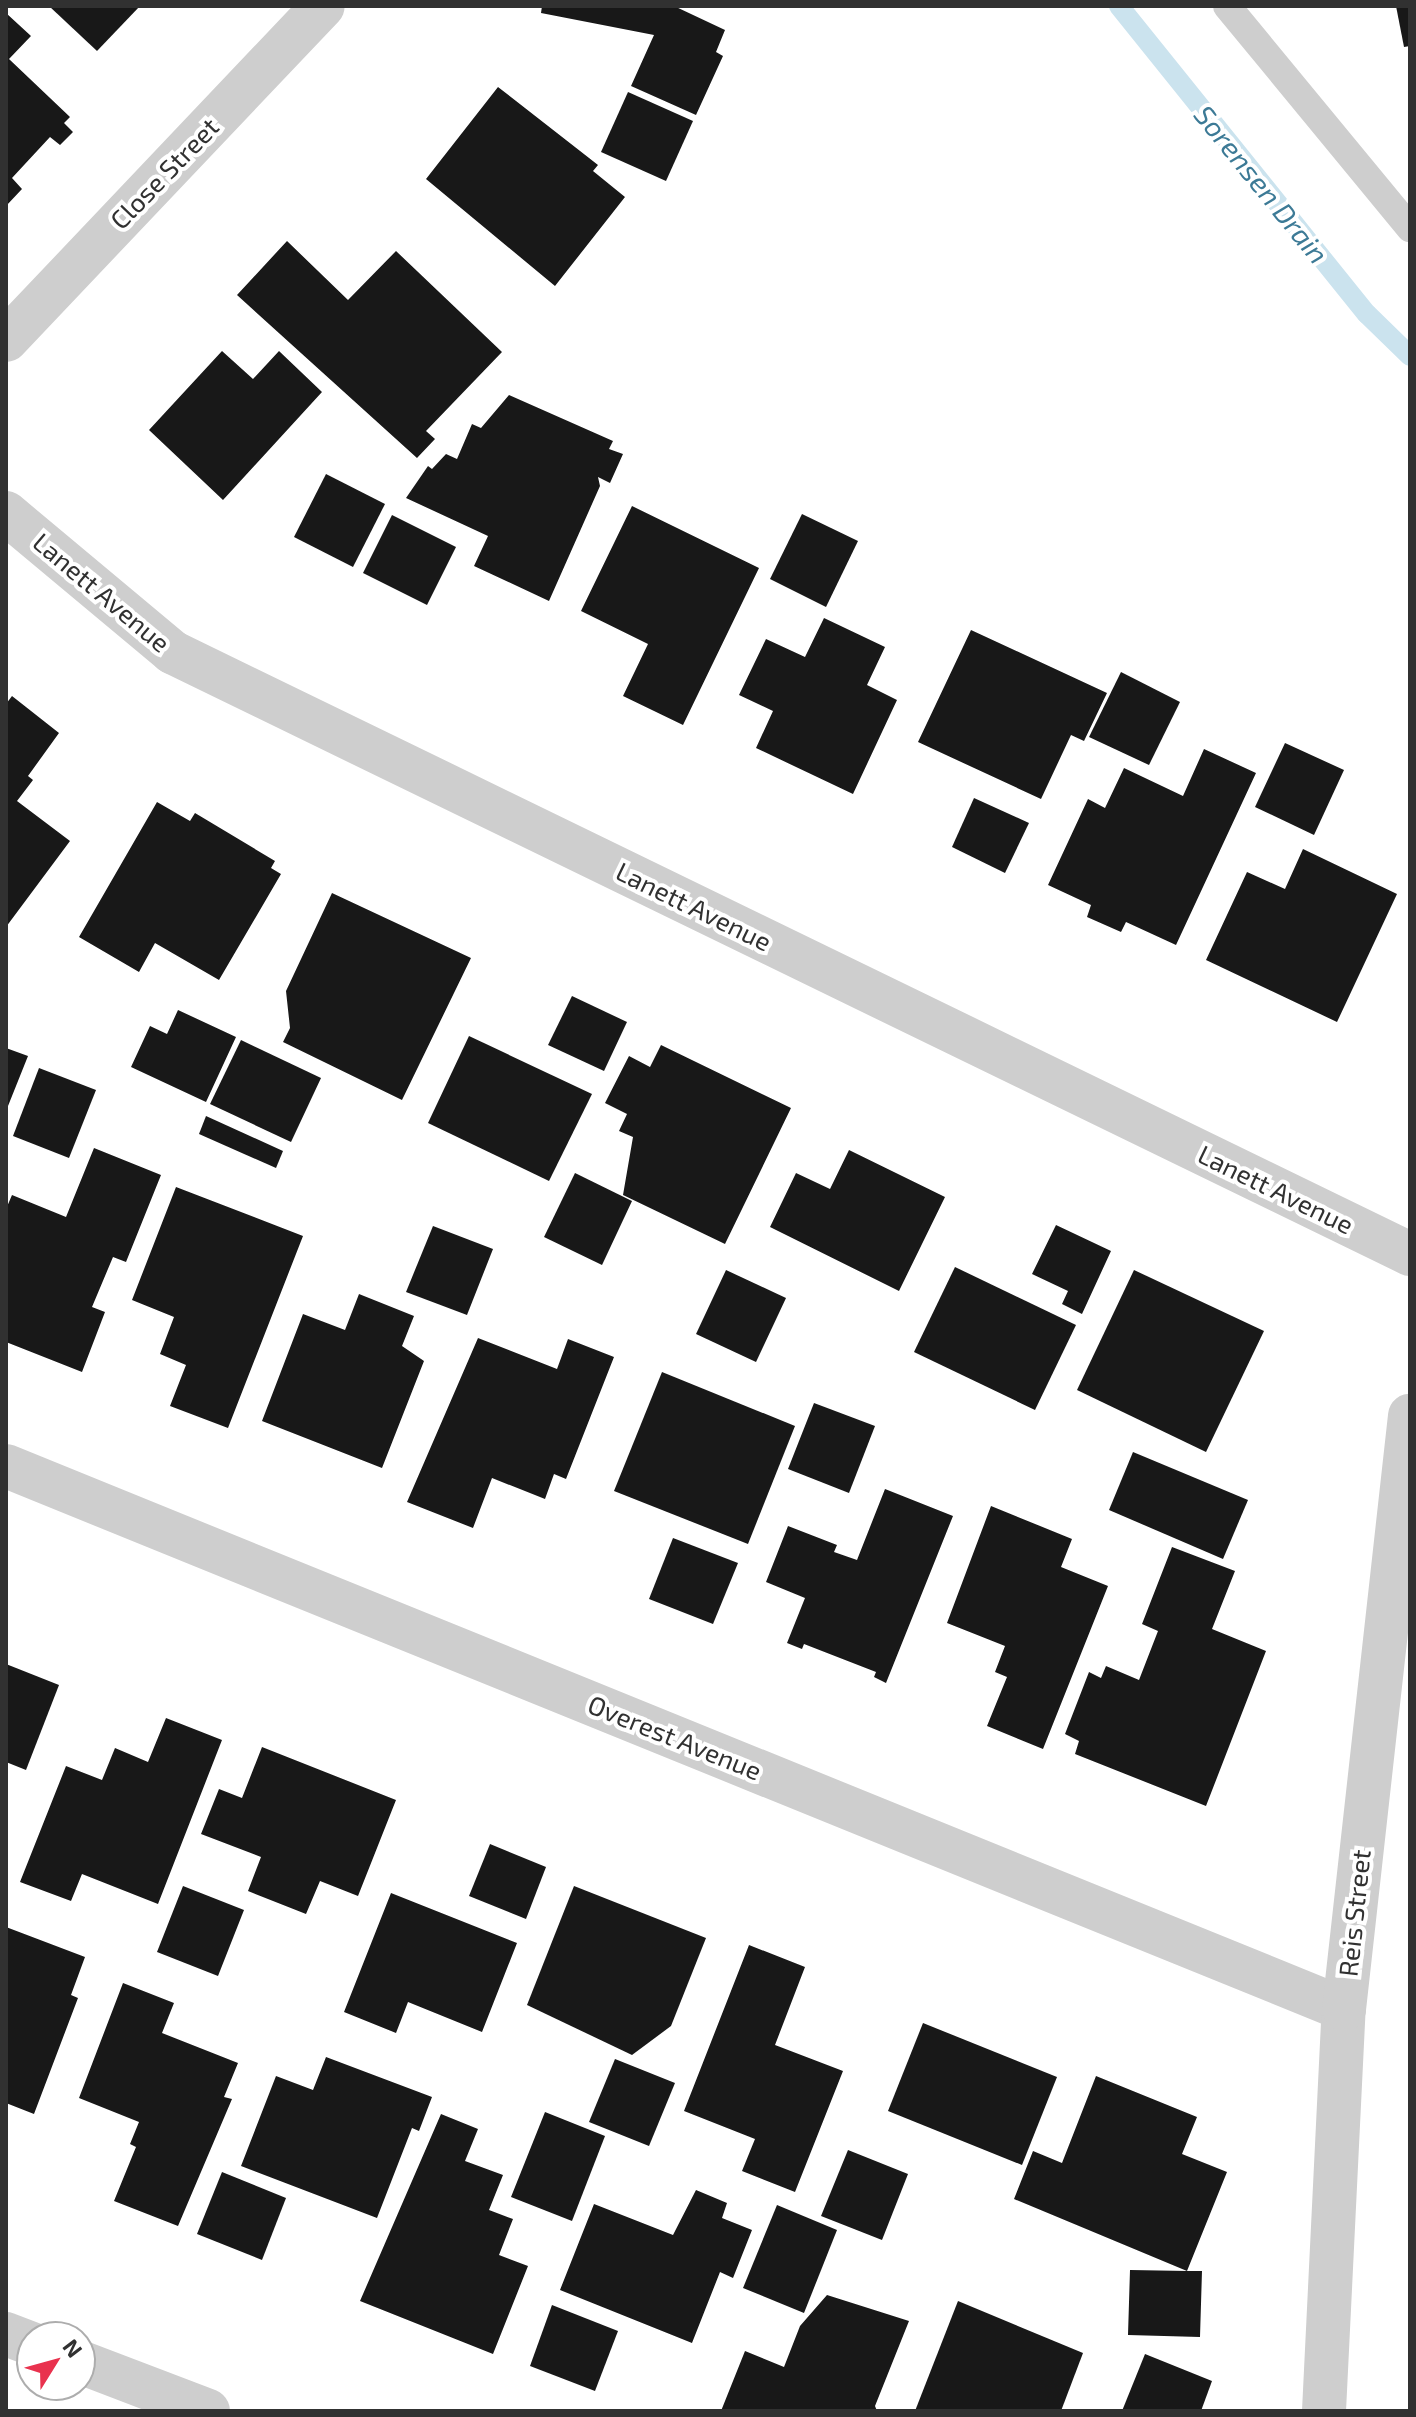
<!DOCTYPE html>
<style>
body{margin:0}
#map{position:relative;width:1416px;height:2417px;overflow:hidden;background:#fff;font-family:"Exo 2",sans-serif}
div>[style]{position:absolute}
.stream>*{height:20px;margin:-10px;padding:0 10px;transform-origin:10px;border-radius:10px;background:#cbe3ee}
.building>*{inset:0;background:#181818}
.lane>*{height:28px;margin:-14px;padding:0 14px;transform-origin:14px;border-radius:14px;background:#cecece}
.street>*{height:44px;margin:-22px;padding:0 22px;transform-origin:22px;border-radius:22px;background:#cecece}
span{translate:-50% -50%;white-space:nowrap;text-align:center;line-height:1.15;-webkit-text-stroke:8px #fff;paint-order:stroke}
.street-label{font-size:26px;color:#313131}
.water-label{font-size:28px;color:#3c7a96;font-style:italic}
.frame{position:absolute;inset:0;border:8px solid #313131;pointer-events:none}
.north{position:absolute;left:16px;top:2321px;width:80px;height:80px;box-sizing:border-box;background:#fff;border:2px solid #adadad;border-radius:50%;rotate:53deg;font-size:22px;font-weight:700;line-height:32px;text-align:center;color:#313131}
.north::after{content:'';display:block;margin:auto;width:28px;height:36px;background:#e9324e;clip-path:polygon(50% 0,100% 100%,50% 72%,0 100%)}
</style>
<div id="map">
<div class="stream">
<div style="left:1119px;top:6px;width:395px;rotate:51.2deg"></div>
<div style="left:1367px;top:314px;width:60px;rotate:44.3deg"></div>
</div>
<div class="building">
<div style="clip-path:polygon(49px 6px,140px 6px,97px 51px)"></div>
<div style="clip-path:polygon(542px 6px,674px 6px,725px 30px,716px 52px,723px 56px,696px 115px,631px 86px,654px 35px,541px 13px)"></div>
<div style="clip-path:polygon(1396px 6px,1410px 6px,1410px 46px,1404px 47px)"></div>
<div style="clip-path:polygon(6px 13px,31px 36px,9px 59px,70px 117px,64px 123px,73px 132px,60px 145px,50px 137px,12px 178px,22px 189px,6px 206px)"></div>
<div style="clip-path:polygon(498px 87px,598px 165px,593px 171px,625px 197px,555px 286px,426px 179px)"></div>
<div style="clip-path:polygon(628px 92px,693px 121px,666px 181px,601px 152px)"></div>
<div style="clip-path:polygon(287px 241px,348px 300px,396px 251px,502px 352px,426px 431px,435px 439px,417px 458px,237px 295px)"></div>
<div style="clip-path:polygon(222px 351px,253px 379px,279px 351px,322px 392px,223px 500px,149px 430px)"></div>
<div style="clip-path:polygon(509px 395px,613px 441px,609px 449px,623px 454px,610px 483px,598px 477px,600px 486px,549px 601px,474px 566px,488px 536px,406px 498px,428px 466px,432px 469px,446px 454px,457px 459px,472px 424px,481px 428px)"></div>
<div style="clip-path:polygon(326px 474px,385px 504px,353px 567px,294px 537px)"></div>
<div style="clip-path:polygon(632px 506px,759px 568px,683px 725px,623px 696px,648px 644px,581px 611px)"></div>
<div style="clip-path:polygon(802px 514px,858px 541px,826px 607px,770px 579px)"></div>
<div style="clip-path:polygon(392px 515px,456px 547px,427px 605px,363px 573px)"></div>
<div style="clip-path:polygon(824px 618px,885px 647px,867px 685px,897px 700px,853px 794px,756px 748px,773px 711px,739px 695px,766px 639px,805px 657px)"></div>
<div style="clip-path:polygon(971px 630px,1107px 693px,1084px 741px,1071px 735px,1041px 799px,918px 742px)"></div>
<div style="clip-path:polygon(1121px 672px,1180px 702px,1149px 765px,1089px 737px)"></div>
<div style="clip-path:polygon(12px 696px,59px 733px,28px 776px,33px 780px,17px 801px,70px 841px,6px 927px,6px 704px)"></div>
<div style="clip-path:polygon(1285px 743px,1344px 770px,1314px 835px,1255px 807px)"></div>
<div style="clip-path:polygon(1204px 749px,1256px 773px,1176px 945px,1126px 922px,1121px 932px,1087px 917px,1091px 905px,1048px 885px,1088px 799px,1105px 808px,1124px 768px,1183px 796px)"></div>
<div style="clip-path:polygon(974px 798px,1029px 823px,1005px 873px,952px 847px)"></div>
<div style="clip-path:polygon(157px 802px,190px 821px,195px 813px,275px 861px,271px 868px,281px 874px,219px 980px,155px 943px,139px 972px,79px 937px)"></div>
<div style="clip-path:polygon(1303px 849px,1397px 894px,1337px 1022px,1206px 960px,1247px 872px,1285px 889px)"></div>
<div style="clip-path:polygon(332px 893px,471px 958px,402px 1100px,283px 1042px,290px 1028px,286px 991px)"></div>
<div style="clip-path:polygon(572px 996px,627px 1022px,604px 1071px,548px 1045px)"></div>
<div style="clip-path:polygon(178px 1010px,236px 1037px,206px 1102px,131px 1067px,150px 1026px,167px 1034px)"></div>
<div style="clip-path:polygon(469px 1036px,592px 1094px,549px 1181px,428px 1123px)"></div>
<div style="clip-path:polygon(241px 1040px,321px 1078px,291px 1142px,210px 1104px)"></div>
<div style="clip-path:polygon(661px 1045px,791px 1108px,725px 1244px,623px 1195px,633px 1137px,619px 1131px,627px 1114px,605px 1103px,629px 1056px,650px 1067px)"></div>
<div style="clip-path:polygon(6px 1048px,28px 1056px,6px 1111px)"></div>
<div style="clip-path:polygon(39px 1068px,96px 1090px,69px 1158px,13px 1136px)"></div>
<div style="clip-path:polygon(206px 1116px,283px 1151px,276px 1168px,199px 1134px)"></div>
<div style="clip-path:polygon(94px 1148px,161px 1175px,126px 1262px,113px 1257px,92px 1307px,105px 1312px,82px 1372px,6px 1342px,6px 1209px,12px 1195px,66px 1217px)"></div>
<div style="clip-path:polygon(849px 1150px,945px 1197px,899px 1291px,770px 1227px,796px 1173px,830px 1189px)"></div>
<div style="clip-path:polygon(575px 1173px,632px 1201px,602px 1265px,544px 1237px)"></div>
<div style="clip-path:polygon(176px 1187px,303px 1236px,228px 1428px,170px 1406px,186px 1365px,160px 1354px,174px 1317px,132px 1300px)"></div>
<div style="clip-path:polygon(1056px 1225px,1111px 1251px,1082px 1314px,1062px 1304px,1068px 1291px,1032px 1274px)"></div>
<div style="clip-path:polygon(433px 1226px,493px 1249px,467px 1315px,406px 1292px)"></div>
<div style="clip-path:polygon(955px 1267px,1076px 1325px,1035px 1410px,914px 1352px)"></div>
<div style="clip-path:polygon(726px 1270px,786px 1298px,756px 1362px,696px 1334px)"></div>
<div style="clip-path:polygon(1134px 1270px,1264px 1331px,1206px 1452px,1077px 1390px)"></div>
<div style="clip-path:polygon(359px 1294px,414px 1316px,402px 1346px,424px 1361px,382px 1468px,262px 1421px,303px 1314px,345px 1330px)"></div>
<div style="clip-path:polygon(478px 1338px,557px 1369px,568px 1339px,614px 1357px,566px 1479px,554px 1474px,545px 1499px,492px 1478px,473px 1528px,407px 1502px)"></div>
<div style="clip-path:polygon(662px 1372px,795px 1426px,748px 1544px,614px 1491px)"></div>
<div style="clip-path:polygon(814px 1403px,875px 1426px,849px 1493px,788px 1469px)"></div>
<div style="clip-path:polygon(1133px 1452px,1248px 1500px,1223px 1559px,1109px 1510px)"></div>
<div style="clip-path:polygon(885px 1489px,953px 1516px,886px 1683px,874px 1677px,876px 1672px,804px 1644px,802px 1649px,787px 1643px,805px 1598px,766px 1582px,788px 1526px,837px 1545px,834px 1552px,857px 1560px)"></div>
<div style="clip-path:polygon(991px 1506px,1072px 1539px,1061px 1567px,1108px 1586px,1043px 1749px,987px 1726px,1007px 1677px,995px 1672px,1005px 1646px,947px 1623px)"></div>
<div style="clip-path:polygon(673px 1538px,738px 1563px,713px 1624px,649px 1599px)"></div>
<div style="clip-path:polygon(1172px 1547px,1235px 1571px,1212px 1629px,1266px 1651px,1206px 1806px,1075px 1754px,1079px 1741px,1065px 1734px,1089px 1672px,1101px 1678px,1106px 1666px,1139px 1680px,1158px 1631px,1142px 1624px)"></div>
<div style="clip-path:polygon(6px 1664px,59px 1685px,26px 1770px,6px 1762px)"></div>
<div style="clip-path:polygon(166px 1718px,222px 1740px,158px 1904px,82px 1874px,71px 1901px,20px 1882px,66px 1766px,102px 1780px,115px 1748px,148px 1762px)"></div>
<div style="clip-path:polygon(262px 1747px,396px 1800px,358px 1896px,320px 1881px,306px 1914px,248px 1891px,261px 1857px,201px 1834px,219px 1789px,242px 1798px)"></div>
<div style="clip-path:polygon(490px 1844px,546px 1867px,526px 1919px,469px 1896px)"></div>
<div style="clip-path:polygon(183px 1886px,244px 1910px,218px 1976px,157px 1952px)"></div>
<div style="clip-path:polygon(574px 1886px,706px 1938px,671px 2026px,632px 2055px,527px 2005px)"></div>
<div style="clip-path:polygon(391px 1893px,517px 1943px,482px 2032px,408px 2002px,396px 2033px,344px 2012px)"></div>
<div style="clip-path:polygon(6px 1927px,85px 1957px,71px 1995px,78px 1998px,34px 2114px,6px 2103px)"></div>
<div style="clip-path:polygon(749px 1945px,805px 1967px,775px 2045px,843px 2071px,795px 2192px,742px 2171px,755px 2139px,684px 2111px)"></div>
<div style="clip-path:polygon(123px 1983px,174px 2003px,162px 2033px,238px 2063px,224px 2097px,232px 2099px,178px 2226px,114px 2201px,136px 2147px,130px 2144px,139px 2122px,79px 2098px)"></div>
<div style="clip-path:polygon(923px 2023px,1057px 2077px,1022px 2165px,888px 2111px)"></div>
<div style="clip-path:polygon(326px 2057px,432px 2097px,419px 2131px,412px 2128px,377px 2218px,241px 2166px,276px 2076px,313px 2090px)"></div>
<div style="clip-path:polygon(615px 2059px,675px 2083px,649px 2146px,589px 2122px)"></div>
<div style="clip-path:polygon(1096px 2076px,1197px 2117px,1182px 2154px,1227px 2172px,1187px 2271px,1202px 2271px,1200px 2337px,1128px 2335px,1130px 2270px,1187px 2271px,1014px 2199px,1033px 2151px,1062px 2163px)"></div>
<div style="clip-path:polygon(545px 2112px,605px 2136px,572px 2221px,511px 2197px)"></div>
<div style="clip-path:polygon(441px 2114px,478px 2129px,465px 2161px,503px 2175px,489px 2210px,513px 2219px,499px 2255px,528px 2266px,493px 2354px,360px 2301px)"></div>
<div style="clip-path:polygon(848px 2150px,908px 2174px,882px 2240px,821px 2216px)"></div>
<div style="clip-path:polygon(222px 2172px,286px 2198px,262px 2260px,197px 2234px)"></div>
<div style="clip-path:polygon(696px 2190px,727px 2203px,722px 2218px,752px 2230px,733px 2278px,720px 2272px,692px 2343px,560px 2290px,594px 2204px,673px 2235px)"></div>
<div style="clip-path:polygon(777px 2205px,837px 2230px,804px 2313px,743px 2288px)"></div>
<div style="clip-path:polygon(827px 2295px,909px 2321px,875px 2406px,877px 2411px,721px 2411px,745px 2351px,784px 2367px,800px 2326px)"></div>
<div style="clip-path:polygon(958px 2301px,1083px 2353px,1061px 2411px,915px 2411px)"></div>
<div style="clip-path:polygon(552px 2305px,618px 2331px,595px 2391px,530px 2366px)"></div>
<div style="clip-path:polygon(1145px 2354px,1212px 2381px,1201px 2411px,1122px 2411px)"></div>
</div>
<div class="lane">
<div style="left:1227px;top:6px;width:288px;rotate:50.5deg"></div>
</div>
<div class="street">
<div style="left:6px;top:340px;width:460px;rotate:-46.5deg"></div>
<div style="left:6px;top:513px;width:217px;rotate:39.9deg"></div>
<div style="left:172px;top:652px;width:1377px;rotate:25.93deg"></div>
<div style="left:6px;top:1466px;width:1444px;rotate:22.09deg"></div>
<div style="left:6px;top:2334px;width:28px;rotate:21deg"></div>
<div style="left:80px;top:2362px;width:137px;rotate:20.9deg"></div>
<div style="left:1324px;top:2411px;width:402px;rotate:-87.2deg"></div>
<div style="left:1344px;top:2009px;width:597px;rotate:-83.65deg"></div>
</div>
<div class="street-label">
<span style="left:164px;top:173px;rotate:-46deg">Close Street</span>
<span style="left:102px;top:592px;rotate:40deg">Lanett Avenue</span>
<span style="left:694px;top:906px;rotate:26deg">Lanett Avenue</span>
<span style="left:1276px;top:1189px;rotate:26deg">Lanett Avenue</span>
<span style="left:675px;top:1737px;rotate:22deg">Overest Avenue</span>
<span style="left:1354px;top:1913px;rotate:-84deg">Reis Street</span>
</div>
<div class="water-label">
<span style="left:1262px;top:184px;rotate:51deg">Sorensen Drain</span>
</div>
<div class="frame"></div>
<div class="north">N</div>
</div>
